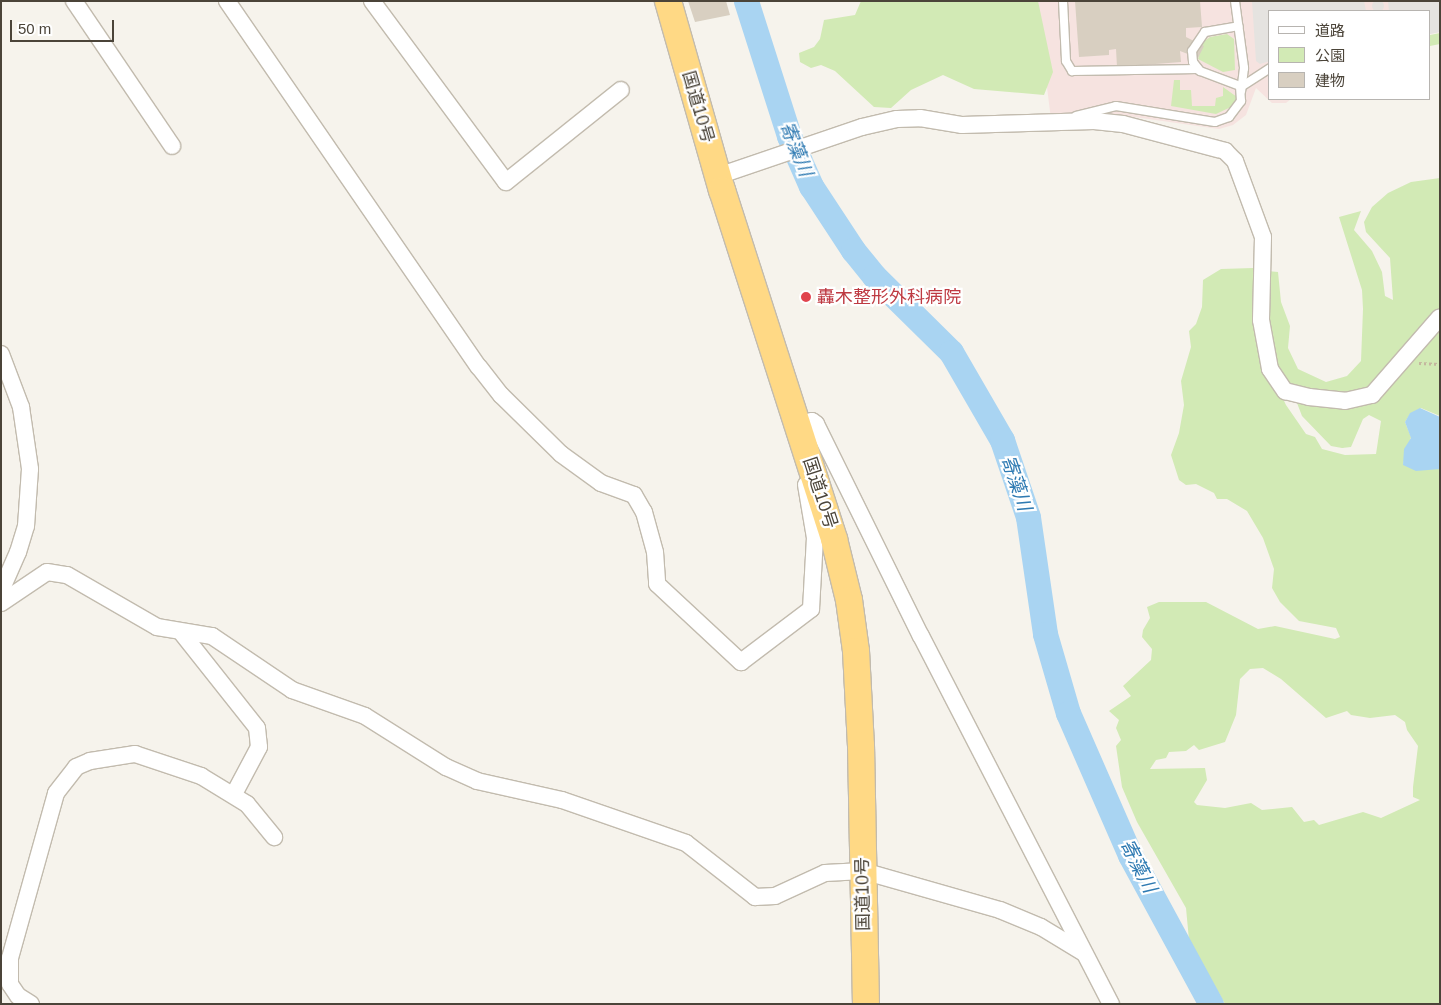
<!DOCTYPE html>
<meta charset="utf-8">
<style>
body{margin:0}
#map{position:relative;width:1441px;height:1005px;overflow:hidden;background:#f6f3ec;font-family:Arial,"Noto Sans JP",sans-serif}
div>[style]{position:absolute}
.medical>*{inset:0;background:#f6e3e0}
.green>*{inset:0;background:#d2eab5}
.parking>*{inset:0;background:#e5e3e0}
.round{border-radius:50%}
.water>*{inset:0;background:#a9d4f2}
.river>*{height:25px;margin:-12.5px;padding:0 12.5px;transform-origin:12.5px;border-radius:12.5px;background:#a9d4f2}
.building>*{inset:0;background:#d8cfc1}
.path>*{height:2.5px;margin-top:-1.25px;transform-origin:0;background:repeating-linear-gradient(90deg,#c4b79f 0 2.5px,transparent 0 5px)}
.roads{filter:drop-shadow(1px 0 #c2bbae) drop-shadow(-1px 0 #c2bbae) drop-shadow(0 1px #c2bbae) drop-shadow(0 -1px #c2bbae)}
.service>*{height:8px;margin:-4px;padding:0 4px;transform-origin:4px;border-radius:4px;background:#fff}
.minor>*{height:16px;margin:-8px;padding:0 8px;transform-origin:8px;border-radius:8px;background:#fff}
.trunk>*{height:26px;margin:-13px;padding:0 13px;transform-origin:13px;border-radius:13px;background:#ffd985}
.dots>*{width:14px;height:14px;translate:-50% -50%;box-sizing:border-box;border:2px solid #fff;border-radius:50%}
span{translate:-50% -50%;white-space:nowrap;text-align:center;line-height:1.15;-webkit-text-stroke:4.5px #fff;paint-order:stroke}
.street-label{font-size:18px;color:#4b4439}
.health-label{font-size:18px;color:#be3a42}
.left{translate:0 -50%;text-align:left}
.water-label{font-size:19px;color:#2e7ab2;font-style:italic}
.frame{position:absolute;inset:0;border:2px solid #4b4439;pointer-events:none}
.legend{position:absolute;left:1268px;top:10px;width:162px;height:90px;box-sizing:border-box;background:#fff;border:1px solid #b7b4b0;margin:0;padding:6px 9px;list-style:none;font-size:15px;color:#4b4439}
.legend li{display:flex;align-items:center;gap:10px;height:25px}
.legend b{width:25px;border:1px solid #b7b4b0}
.scale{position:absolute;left:10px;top:20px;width:104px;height:22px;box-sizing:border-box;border:2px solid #4b4439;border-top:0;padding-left:6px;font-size:15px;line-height:18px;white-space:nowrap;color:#4b4439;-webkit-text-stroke:4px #fff;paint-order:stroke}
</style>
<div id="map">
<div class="medical">
<div style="clip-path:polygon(1036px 1px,1440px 1px,1440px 32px,1430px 34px,1430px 11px,1270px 11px,1270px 99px,1291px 99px,1286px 103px,1272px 103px,1256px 88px,1246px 115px,1233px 125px,1219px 129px,1120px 115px,1051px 119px)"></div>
</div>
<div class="green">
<div style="clip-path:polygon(861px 1px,1038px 1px,1053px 72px,1044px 95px,974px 89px,943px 75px,911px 90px,891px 108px,874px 107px,835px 71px,821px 65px,811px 68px,800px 62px,799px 53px,814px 47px,820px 39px,824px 20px,855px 15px)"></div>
<div style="clip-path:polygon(1440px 33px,1440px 44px,1430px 46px,1430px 35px)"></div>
<div style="clip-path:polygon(1227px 34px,1234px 39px,1235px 70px,1223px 72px,1198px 59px,1203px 42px,1210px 37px)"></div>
<div style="clip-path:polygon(1174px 80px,1180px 80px,1180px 90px,1191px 90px,1192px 106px,1215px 106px,1216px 98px,1223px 96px,1223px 87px,1237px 97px,1233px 106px,1216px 114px,1171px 106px)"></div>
<div style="clip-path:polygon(evenodd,1440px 178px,1440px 416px,1421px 408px,1410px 414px,1405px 422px,1411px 437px,1403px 464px,1417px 470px,1440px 467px,1440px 1004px,1225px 1004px,1189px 940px,1186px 908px,1137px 822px,1122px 787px,1116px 746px,1121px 740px,1116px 728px,1119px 720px,1109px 711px,1131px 696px,1123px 686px,1151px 660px,1152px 649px,1142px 637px,1143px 630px,1150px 618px,1147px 607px,1159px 602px,1206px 602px,1258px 629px,1275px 626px,1335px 639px,1340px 637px,1336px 628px,1299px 621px,1280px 602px,1272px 588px,1274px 569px,1263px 538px,1247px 511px,1227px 499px,1217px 499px,1214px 493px,1196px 484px,1186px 485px,1179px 480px,1171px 455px,1179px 433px,1184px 405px,1181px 381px,1191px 347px,1189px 331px,1196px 324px,1202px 307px,1203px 280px,1221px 269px,1253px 268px,1258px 272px,1257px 328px,1262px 356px,1286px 405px,1306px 434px,1315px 437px,1322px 449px,1345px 455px,1376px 454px,1381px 421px,1369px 415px,1363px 419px,1351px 447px,1342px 448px,1331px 446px,1302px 416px,1297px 403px,1298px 394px,1284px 385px,1274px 368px,1263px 320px,1267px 271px,1278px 272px,1281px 302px,1290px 326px,1288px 348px,1298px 369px,1326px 382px,1347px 376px,1361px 361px,1363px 309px,1362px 290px,1339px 217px,1361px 211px,1354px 230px,1372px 251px,1382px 272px,1385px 296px,1393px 300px,1390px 258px,1366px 232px,1364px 222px,1372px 207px,1388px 193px,1411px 182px,1440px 178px,1263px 668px,1281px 679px,1326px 718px,1347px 711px,1351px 715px,1370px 718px,1395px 715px,1405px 722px,1407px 730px,1418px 746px,1413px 787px,1413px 797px,1420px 800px,1381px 818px,1363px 812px,1319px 825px,1314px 820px,1304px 822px,1292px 807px,1262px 810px,1251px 803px,1225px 808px,1197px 805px,1194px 802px,1207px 780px,1205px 768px,1150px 769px,1156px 760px,1166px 758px,1169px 752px,1186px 751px,1194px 745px,1199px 750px,1225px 742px,1236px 715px,1240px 679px,1250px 669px,1263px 668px)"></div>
</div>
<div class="parking">
<div class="round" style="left:1372px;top:0;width:12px;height:12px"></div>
<div style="clip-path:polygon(1252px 1px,1364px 1px,1366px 11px,1270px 11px,1270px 61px,1260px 64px,1256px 61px)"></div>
<div style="clip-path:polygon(1388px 1px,1440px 1px,1440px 32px,1430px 34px,1430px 11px,1389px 11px)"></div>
</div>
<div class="water">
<div style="clip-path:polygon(1420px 408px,1440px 417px,1440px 469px,1416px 471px,1403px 465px,1404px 449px,1411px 438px,1405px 422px,1410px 413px)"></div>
</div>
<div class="river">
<div style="left:746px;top:1px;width:142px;rotate:72.3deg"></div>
<div style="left:789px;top:136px;width:55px;rotate:66.3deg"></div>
<div style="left:811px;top:186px;width:77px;rotate:56.7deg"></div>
<div style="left:853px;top:250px;width:33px;rotate:51deg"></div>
<div style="left:874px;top:276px;width:108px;rotate:44.6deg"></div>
<div style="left:951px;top:352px;width:102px;rotate:59.9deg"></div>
<div style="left:1002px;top:440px;width:81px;rotate:71.3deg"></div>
<div style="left:1028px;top:517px;width:118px;rotate:81.7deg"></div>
<div style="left:1045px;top:634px;width:82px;rotate:73.8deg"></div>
<div style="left:1068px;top:713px;width:155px;rotate:66.4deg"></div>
<div style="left:1130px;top:855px;width:170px;rotate:61.5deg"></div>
</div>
<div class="building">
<div style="clip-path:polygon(688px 1px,726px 1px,730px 15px,695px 22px)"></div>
<div style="clip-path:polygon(1075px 1px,1200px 1px,1202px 27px,1186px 28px,1186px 37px,1204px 46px,1198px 58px,1180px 51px,1181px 62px,1117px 67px,1116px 49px,1109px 50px,1109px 55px,1079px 57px)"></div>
</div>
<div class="path">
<div style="left:1419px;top:363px;width:21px;rotate:3deg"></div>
</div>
<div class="roads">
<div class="service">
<div style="left:1063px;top:1px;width:60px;rotate:87.1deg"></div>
<div style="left:1066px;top:61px;width:12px;rotate:59deg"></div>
<div style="left:1072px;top:71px;width:126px;rotate:-0.9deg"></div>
<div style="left:1235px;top:1px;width:68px;rotate:82.3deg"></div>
<div style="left:1244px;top:68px;width:23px;rotate:97deg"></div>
<div style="left:1244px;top:85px;width:31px;rotate:-33deg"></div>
<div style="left:1076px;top:116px;width:41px;rotate:-14deg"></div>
<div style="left:1116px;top:106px;width:100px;rotate:9.2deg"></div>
<div style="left:1215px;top:122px;width:15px;rotate:-20deg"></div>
<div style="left:1229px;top:117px;width:20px;rotate:-53deg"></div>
<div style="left:1241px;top:101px;width:15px;rotate:-94deg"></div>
<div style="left:1240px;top:86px;width:43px;rotate:-159.4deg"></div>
<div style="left:1200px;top:71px;width:11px;rotate:-128deg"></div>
<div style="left:1193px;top:62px;width:11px;rotate:-95deg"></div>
<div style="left:1192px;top:51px;width:23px;rotate:-56deg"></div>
<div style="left:1205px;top:32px;width:34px;rotate:-10deg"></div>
</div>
<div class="minor">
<div style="left:74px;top:1px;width:175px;rotate:55.9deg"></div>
<div style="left:227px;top:1px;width:444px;rotate:55.5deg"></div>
<div style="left:479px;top:367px;width:36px;rotate:52deg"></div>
<div style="left:501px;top:395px;width:84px;rotate:44.5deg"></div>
<div style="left:561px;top:454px;width:49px;rotate:35.9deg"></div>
<div style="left:601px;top:483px;width:35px;rotate:20deg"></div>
<div style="left:634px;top:495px;width:20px;rotate:60deg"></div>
<div style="left:644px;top:512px;width:41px;rotate:74.6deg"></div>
<div style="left:655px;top:552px;width:32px;rotate:86deg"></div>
<div style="left:657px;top:584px;width:115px;rotate:42.9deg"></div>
<div style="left:741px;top:662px;width:88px;rotate:-37.1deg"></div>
<div style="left:811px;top:609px;width:71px;rotate:-86.8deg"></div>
<div style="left:815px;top:538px;width:54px;rotate:-99.6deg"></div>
<div style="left:372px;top:1px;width:225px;rotate:53.5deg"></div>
<div style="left:506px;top:182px;width:147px;rotate:-38.7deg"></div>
<div style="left:718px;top:176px;width:152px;rotate:-18.8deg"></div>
<div style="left:862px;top:127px;width:36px;rotate:-13deg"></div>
<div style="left:897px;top:119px;width:23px;rotate:-2deg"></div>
<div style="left:920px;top:118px;width:43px;rotate:9.5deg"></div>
<div style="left:962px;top:125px;width:132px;rotate:-1.7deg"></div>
<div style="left:1094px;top:121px;width:29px;rotate:6deg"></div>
<div style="left:1123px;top:124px;width:106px;rotate:14.8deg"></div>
<div style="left:1225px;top:151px;width:14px;rotate:45deg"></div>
<div style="left:1235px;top:161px;width:81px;rotate:69.8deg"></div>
<div style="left:1263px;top:237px;width:83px;rotate:91.4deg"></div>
<div style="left:1261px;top:320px;width:50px;rotate:79.6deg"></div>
<div style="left:1270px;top:369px;width:27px;rotate:56deg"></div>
<div style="left:1285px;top:391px;width:25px;rotate:14deg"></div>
<div style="left:1309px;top:397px;width:36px;rotate:6deg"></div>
<div style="left:1345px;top:401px;width:28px;rotate:-13deg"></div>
<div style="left:1372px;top:395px;width:103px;rotate:-48.9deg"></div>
<div style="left:1px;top:354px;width:57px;rotate:69.3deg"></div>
<div style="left:21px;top:407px;width:63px;rotate:81.7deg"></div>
<div style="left:30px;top:469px;width:57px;rotate:94deg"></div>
<div style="left:26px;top:526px;width:27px;rotate:107deg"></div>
<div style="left:18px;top:552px;width:43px;rotate:113.6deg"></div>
<div style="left:798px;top:434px;width:10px;rotate:-96deg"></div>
<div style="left:797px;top:424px;width:15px;rotate:-11deg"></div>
<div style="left:812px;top:421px;width:5px;rotate:37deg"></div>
<div style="left:816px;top:424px;width:237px;rotate:63.7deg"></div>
<div style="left:921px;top:636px;width:414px;rotate:62.7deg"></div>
<div style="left:1px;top:603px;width:55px;rotate:-34deg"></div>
<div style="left:47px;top:572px;width:20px;rotate:9deg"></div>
<div style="left:67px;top:575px;width:104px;rotate:30deg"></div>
<div style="left:157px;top:627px;width:56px;rotate:9.3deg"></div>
<div style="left:212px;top:636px;width:97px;rotate:34deg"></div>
<div style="left:292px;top:690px;width:77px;rotate:19.6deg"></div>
<div style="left:365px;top:716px;width:96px;rotate:32.2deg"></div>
<div style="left:446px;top:767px;width:34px;rotate:24deg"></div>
<div style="left:477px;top:781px;width:87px;rotate:12.6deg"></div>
<div style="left:562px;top:800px;width:131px;rotate:19.1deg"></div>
<div style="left:686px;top:843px;width:88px;rotate:38deg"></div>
<div style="left:755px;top:897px;width:20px;rotate:-3deg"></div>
<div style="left:775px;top:896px;width:55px;rotate:-24.7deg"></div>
<div style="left:825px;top:873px;width:38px;rotate:-3deg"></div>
<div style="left:863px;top:871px;width:142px;rotate:15.9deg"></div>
<div style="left:1000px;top:910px;width:44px;rotate:22.5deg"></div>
<div style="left:1041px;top:927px;width:50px;rotate:31.2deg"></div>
<div style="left:181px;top:632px;width:122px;rotate:51.6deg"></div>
<div style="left:257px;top:728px;width:19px;rotate:84deg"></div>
<div style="left:259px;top:747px;width:53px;rotate:118deg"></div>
<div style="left:31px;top:1004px;width:15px;rotate:-148deg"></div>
<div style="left:18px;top:996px;width:14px;rotate:-124deg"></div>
<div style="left:10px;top:984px;width:26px;rotate:-90deg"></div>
<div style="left:10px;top:958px;width:171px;rotate:-74.4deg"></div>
<div style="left:56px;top:793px;width:33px;rotate:-52deg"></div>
<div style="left:76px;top:767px;width:15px;rotate:-23deg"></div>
<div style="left:90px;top:761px;width:46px;rotate:-8.8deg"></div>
<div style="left:135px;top:754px;width:70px;rotate:18.4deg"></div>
<div style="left:201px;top:776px;width:54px;rotate:31.3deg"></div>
<div style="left:247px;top:804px;width:43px;rotate:50.7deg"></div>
</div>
<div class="trunk">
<div style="left:668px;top:1px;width:197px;rotate:74.1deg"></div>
<div style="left:722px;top:190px;width:367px;rotate:72.2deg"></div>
<div style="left:834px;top:539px;width:63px;rotate:76.2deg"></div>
<div style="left:849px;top:600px;width:51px;rotate:82.2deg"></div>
<div style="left:856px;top:651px;width:94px;rotate:87deg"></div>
<div style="left:861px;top:745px;width:259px;rotate:88.9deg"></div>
</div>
</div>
<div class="dots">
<div style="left:806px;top:297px;background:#e0444e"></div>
</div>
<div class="street-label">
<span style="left:698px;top:107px;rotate:74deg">国道10号</span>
<span style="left:820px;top:493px;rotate:72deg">国道10号</span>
<span style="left:863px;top:894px;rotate:-91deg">国道10号</span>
</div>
<div class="health-label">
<span class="left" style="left:817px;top:297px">轟木整形外科病院</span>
</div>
<div class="water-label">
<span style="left:796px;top:149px;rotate:68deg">寄藻川</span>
<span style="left:1016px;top:483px;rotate:71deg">寄藻川</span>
<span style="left:1138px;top:866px;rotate:63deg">寄藻川</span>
</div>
<div class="frame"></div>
<ul class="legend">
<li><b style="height:6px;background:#fff"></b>道路</li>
<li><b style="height:14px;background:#d2eab5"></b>公園</li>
<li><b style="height:14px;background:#d8cfc1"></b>建物</li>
</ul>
<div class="scale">50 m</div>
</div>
